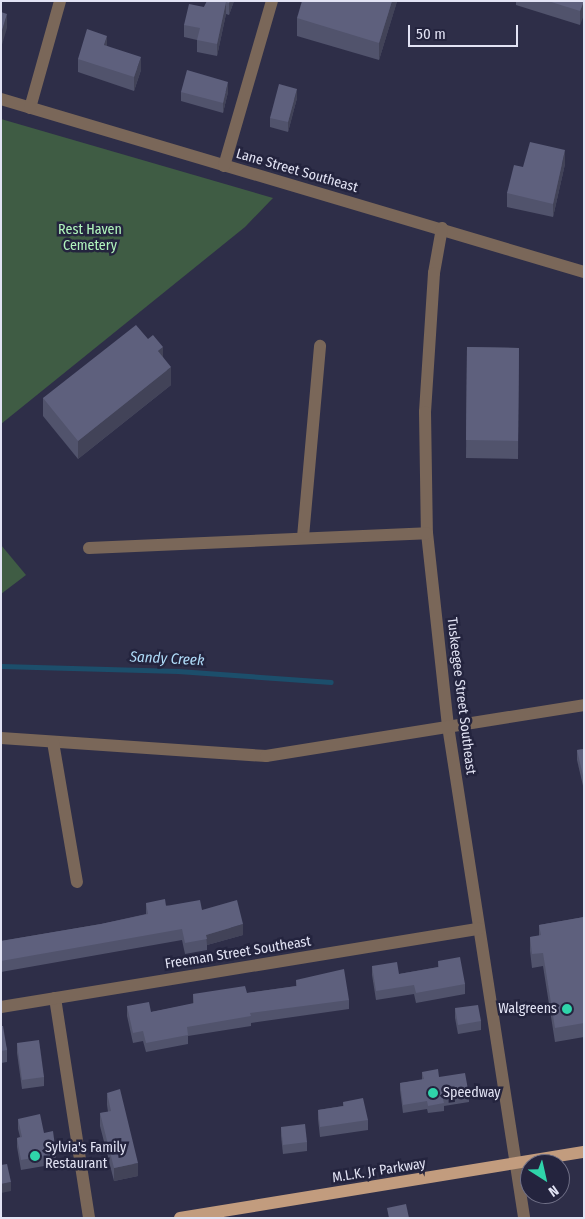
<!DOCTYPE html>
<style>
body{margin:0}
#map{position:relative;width:585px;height:1219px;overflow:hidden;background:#2e2e48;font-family:"Fira Sans Condensed",sans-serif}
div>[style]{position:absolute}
.green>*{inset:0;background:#3f5c44}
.stream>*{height:4.5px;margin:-2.25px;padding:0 2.25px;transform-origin:2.25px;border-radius:2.25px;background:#1c4e6b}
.minor>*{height:12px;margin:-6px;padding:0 6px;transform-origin:6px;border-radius:6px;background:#7a6759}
.primary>*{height:12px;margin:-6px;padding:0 6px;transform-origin:6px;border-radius:6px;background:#c29c7e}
.wall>*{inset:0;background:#51536c}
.shaded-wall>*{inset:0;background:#424358}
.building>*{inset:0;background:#5e607d}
.dots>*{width:14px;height:14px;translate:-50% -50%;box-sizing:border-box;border:2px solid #24243e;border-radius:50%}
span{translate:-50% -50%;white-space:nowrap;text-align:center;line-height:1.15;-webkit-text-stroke:5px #24243e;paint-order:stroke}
.street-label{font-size:14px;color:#e2e3f4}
.park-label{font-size:14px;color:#b1f5bd}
.poi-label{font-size:14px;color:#e2e3f4}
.right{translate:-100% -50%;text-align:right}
.left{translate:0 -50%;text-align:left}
.water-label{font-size:15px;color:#b0dcf9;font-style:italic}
.frame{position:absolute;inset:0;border:2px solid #e2e3f4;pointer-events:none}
.north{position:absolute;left:520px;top:1154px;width:50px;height:50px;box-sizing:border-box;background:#24243e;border:1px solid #707087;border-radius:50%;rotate:145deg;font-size:14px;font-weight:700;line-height:20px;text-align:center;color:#e2e3f4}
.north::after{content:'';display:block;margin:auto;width:18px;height:22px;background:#2fd4aa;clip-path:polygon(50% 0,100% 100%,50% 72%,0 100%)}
.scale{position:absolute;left:408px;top:25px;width:110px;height:22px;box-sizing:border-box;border:2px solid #e2e3f4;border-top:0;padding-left:6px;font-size:15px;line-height:18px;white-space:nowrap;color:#e2e3f4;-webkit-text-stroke:4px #24243e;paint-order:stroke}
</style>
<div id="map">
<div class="green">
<div style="clip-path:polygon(1px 119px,273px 198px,245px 227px,1px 424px)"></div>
<div style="clip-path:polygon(1px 545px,26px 575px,1px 594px)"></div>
</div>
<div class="stream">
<div style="left:1px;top:666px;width:177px;rotate:1.6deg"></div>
<div style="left:178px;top:671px;width:153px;rotate:4.1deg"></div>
</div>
<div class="minor">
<div style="left:1px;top:99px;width:608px;rotate:16.53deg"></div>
<div style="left:30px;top:108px;width:111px;rotate:-74.3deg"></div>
<div style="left:224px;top:166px;width:172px;rotate:-73.8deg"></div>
<div style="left:442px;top:228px;width:46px;rotate:100.1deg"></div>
<div style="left:434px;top:273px;width:139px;rotate:93.7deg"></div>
<div style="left:425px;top:412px;width:121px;rotate:89.1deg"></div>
<div style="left:427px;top:533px;width:194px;rotate:83.8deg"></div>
<div style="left:448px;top:726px;width:498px;rotate:81.2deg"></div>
<div style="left:303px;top:537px;width:192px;rotate:-84.9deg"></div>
<div style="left:89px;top:548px;width:338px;rotate:-2.5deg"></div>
<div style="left:1px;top:738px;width:266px;rotate:3.9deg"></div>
<div style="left:266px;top:756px;width:322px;rotate:-9.1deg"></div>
<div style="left:53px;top:742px;width:142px;rotate:80.3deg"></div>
<div style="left:55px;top:998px;width:223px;rotate:81.2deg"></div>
<div style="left:1px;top:1007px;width:484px;rotate:-9.3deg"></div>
</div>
<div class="primary">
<div style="left:180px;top:1218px;width:409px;rotate:-9.3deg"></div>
</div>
<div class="wall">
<div style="clip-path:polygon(207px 1px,234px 1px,229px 15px,226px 14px,217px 56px,197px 52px,197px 40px,184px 37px,184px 25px,204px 7px)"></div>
<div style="clip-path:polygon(397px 1px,379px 60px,297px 36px,297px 18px)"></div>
<div style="clip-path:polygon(516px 1px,584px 1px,580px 25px,516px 5px)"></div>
<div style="clip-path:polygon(107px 46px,141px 70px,134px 91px,78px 72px,78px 59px)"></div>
<div style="clip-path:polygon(181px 92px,228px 92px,223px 113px,181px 101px)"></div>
<div style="clip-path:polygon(297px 98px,288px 132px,270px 127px,270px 118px)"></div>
<div style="clip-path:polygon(565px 164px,553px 217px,507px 207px,507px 193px,523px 167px)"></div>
<div style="clip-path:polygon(467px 347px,519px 348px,518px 459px,466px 458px)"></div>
<div style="clip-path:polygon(163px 357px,171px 385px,78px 459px,43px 416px,43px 398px)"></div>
<div style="clip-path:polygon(584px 749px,584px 790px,577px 760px,577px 750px)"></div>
<div style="clip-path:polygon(146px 903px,202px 910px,243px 935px,207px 945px,207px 950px,185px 954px,182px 940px,1px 972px,1px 941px,101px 924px,146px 914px)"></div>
<div style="clip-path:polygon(584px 917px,584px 1037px,555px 1042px,543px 966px,532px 968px,530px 951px,530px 937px,539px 936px,539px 925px)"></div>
<div style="clip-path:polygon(438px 961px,465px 984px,465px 994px,416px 1003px,414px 994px,376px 1000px,372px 975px,372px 966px,399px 974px,438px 967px)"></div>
<div style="clip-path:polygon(296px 980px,349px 1000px,349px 1009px,251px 1023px,251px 1026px,188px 1036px,188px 1044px,146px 1052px,143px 1041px,133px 1043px,127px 1016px,127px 1006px,151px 1012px,193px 1004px,193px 994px,247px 993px,296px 986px)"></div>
<div style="clip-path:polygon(455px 1008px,481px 1021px,481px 1030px,458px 1034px,455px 1018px)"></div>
<div style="clip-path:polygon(1px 1026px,7px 1050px,7px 1062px,1px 1063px)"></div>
<div style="clip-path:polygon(17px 1043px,44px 1077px,44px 1086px,22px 1089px,17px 1053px)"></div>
<div style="clip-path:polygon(422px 1072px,439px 1077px,469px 1095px,469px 1102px,444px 1106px,444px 1111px,428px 1113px,427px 1109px,403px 1113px,400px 1090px,400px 1083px,422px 1080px)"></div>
<div style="clip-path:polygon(107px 1093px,138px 1176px,114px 1181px,100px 1126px,100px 1113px,108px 1112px,107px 1105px)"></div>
<div style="clip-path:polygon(343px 1102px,368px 1120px,368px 1130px,320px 1137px,318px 1119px,318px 1110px,343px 1106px)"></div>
<div style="clip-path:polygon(18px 1119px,44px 1133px,56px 1154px,56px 1164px,21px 1170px,17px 1147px,17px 1138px,20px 1137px,18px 1129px)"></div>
<div style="clip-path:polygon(281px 1127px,307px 1142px,307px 1151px,283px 1154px,281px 1136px)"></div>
</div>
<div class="shaded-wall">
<div style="clip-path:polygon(230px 1px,234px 1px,229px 15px,229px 3px)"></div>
<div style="clip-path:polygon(392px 1px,397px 2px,379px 60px,379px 43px)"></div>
<div style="clip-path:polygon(584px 1px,584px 15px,580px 25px,580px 11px)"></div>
<div style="clip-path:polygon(226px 2px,226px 14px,217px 56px,217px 44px)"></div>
<div style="clip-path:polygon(7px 14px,7px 28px,1px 48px,1px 34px)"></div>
<div style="clip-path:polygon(107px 36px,107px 50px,104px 45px)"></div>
<div style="clip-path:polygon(141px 57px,141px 70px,134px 91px,134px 77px)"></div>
<div style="clip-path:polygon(228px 82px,228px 92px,223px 113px,223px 103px)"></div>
<div style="clip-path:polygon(297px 89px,297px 98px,288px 132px,288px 122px)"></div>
<div style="clip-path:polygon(565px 150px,565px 164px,553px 217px,553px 204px)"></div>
<div style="clip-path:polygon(163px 347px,163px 365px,158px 351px)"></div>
<div style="clip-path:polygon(171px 367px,171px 385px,78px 459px,78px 441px)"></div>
<div style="clip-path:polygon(243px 924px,243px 935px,207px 945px,206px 935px)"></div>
<div style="clip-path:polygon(138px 1163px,138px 1176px,114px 1181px,114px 1168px)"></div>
<div style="clip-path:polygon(11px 1182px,11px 1191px,1px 1193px,1px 1184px)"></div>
</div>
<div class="building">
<div style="clip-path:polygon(207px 1px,230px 1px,229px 3px,226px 2px,217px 44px,197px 40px,200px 28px,184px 25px,189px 4px,204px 7px)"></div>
<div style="clip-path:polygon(302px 1px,392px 1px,379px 43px,297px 18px)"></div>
<div style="clip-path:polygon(548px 1px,584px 1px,580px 11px)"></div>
<div style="clip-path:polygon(1px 12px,7px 14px,1px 34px)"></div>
<div style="clip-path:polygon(87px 29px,107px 36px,104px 45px,141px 57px,134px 77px,78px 59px)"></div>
<div style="clip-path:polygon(187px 70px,228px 82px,223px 103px,181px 92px)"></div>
<div style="clip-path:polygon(279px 84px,297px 89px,288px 122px,270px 118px)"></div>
<div style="clip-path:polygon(530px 142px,565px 150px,553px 204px,507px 193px,514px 165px,523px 167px)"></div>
<div style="clip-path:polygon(136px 325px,148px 339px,153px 335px,163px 347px,158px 351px,171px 367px,78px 441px,43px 398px)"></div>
<div style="clip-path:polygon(467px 347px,519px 348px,518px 441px,466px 440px)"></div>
<div style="clip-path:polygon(584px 749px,584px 780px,577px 750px)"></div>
<div style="clip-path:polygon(165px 899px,166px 906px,200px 900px,202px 910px,237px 900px,243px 924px,206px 935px,207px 939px,185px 943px,182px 929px,1px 961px,1px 941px,101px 924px,148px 914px,146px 903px)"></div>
<div style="clip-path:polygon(584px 917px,584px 1023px,555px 1028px,543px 953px,532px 954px,530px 937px,541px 935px,539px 925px)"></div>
<div style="clip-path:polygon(460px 957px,465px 984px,416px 993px,414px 985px,376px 991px,372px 966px,397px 962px,399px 974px,439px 967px,438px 961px)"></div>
<div style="clip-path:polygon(344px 969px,349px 1000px,250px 1013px,251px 1016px,187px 1027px,188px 1035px,146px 1043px,143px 1031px,133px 1033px,127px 1006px,149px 1002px,151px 1012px,194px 1003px,193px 994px,245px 986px,247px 993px,297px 986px,296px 980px)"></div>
<div style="clip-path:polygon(478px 1005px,481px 1021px,458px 1025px,455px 1008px)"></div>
<div style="clip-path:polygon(1px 1026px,3px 1026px,7px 1050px,1px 1051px)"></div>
<div style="clip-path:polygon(39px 1040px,44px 1077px,22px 1080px,17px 1043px)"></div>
<div style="clip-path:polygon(438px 1069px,439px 1077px,465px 1073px,469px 1095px,443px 1099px,444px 1103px,428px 1106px,427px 1101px,403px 1105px,400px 1083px,424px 1079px,422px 1072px)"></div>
<div style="clip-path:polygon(120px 1089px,138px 1163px,114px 1168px,100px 1113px,111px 1111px,107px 1093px)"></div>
<div style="clip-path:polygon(363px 1098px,368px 1120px,320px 1127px,318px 1110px,344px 1106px,343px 1102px)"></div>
<div style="clip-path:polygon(40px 1114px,44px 1133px,53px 1131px,56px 1154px,21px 1160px,17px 1138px,22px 1137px,18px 1119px)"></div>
<div style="clip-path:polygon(305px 1124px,307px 1142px,283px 1145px,281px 1127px)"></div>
<div style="clip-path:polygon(7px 1164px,11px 1182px,1px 1184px,1px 1165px)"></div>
<div style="clip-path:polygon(406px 1204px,409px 1218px,389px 1218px,387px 1208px)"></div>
</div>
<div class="dots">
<div style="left:567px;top:1009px;background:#2fd4aa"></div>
<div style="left:433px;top:1093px;background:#2fd4aa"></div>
<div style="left:35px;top:1156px;background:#2fd4aa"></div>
</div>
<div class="street-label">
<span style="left:297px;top:171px;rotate:16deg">Lane Street Southeast</span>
<span style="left:461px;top:696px;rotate:83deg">Tuskeegee Street Southeast</span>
<span style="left:238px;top:953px;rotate:-9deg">Freeman Street Southeast</span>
<span style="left:379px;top:1171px;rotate:-9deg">M.L.K. Jr Parkway</span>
</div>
<div class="park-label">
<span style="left:90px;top:238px">Rest Haven<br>Cemetery</span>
</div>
<div class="poi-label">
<span class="right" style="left:557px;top:1009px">Walgreens</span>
<span class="left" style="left:443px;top:1093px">Speedway</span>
<span class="left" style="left:45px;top:1156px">Sylvia's Family<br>Restaurant</span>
</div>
<div class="water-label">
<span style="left:167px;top:659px;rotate:3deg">Sandy Creek</span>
</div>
<div class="frame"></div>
<div class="north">N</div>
<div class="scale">50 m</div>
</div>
